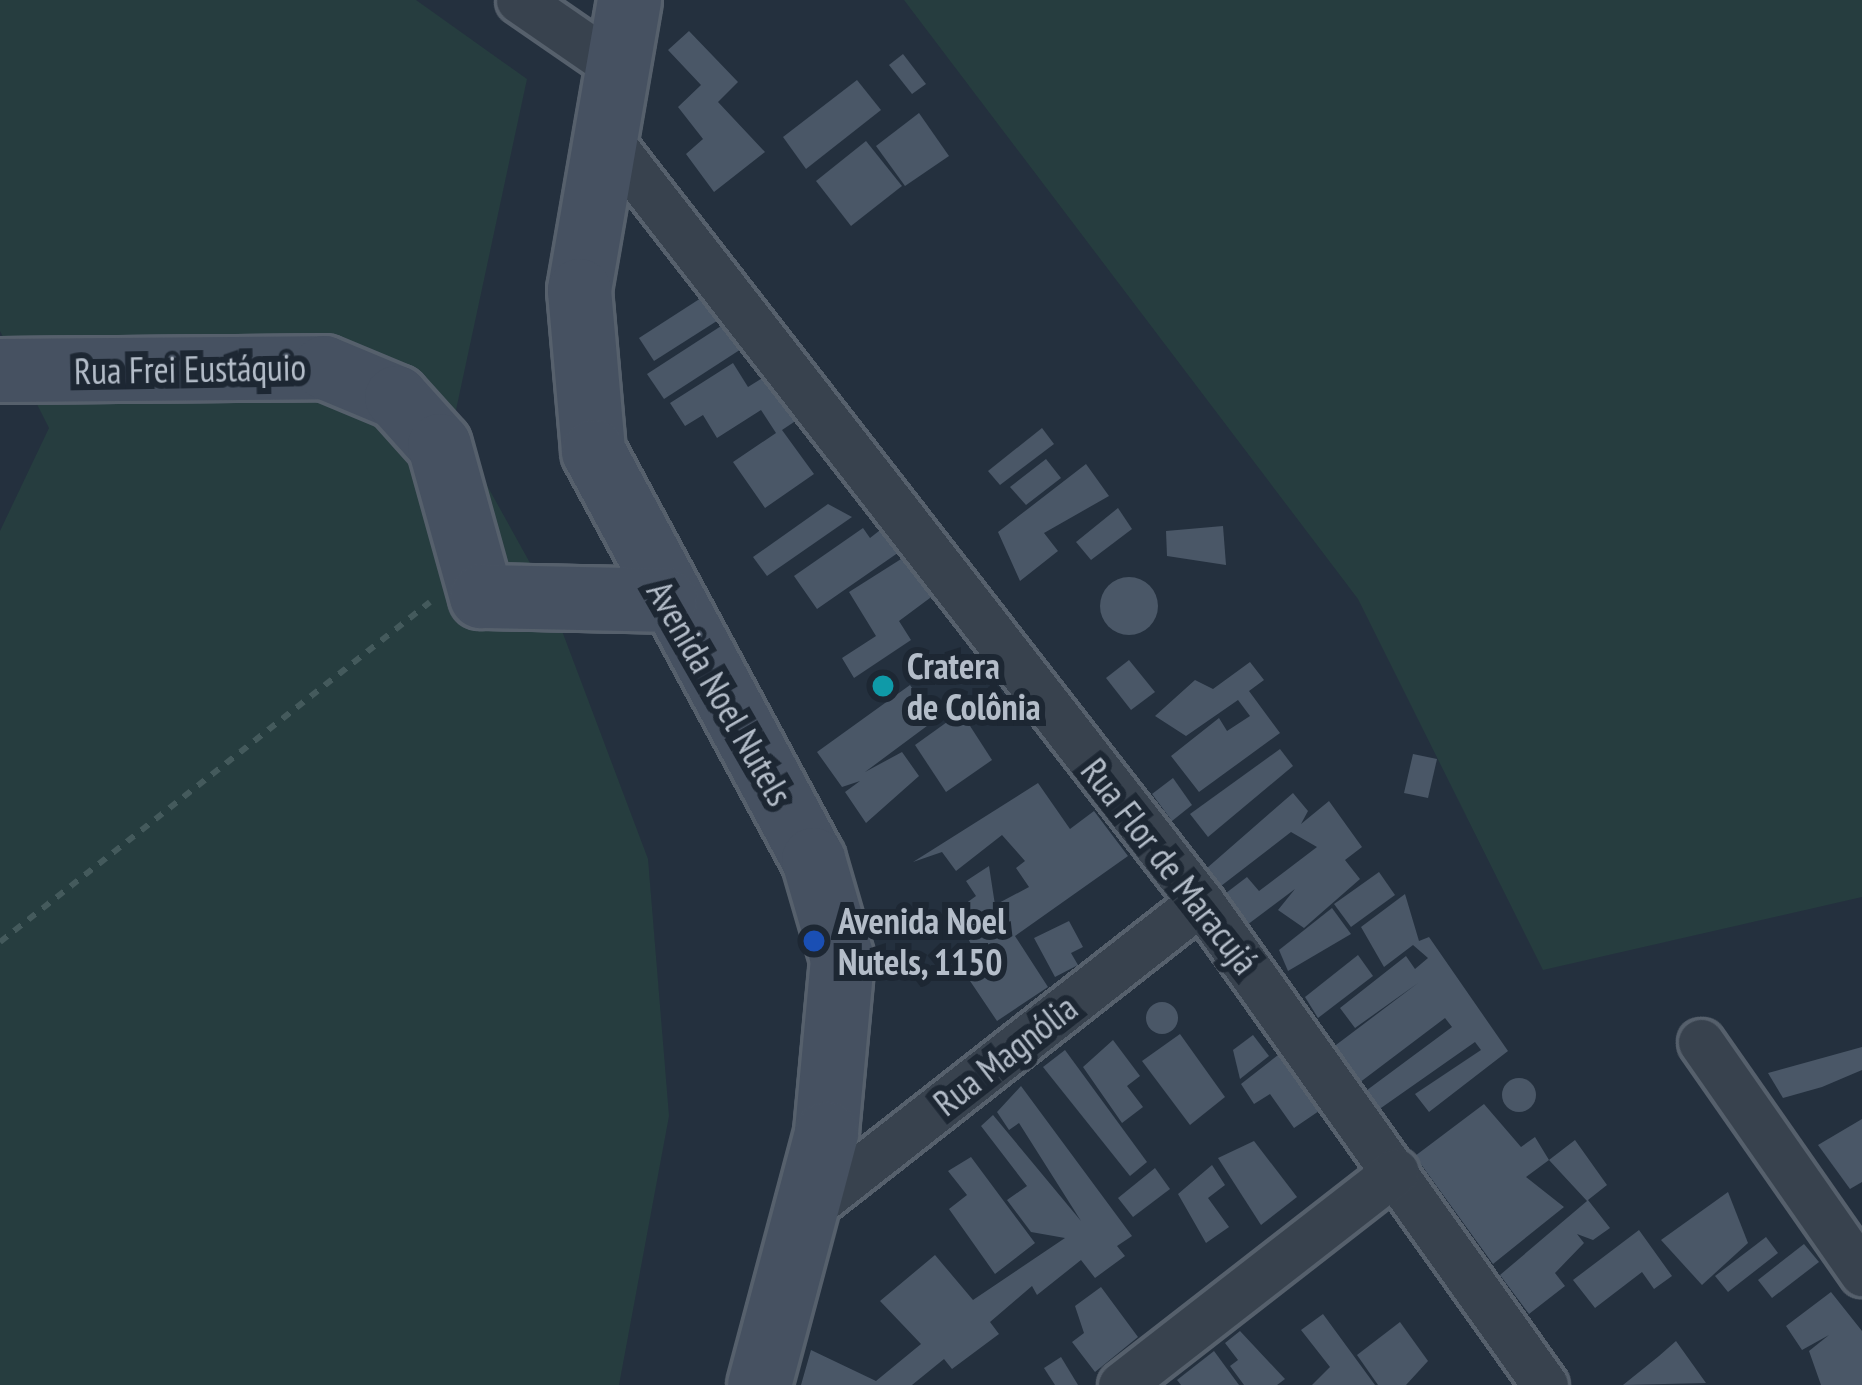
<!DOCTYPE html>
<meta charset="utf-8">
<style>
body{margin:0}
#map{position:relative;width:1862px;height:1385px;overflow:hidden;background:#24303e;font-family:"PT Sans Narrow",sans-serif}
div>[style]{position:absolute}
.green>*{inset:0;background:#263d3f}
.building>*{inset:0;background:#4a5767}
.round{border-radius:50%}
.path>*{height:6px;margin-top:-3px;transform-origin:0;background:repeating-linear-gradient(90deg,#445a5c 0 9px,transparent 0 18px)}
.roads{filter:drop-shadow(3px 0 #56606c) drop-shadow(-3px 0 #56606c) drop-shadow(0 3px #56606c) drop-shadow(0 -3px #56606c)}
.street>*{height:45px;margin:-22.5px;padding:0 22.5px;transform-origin:22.5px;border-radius:22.5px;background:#38424e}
.secondary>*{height:63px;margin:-31.5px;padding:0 31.5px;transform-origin:31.5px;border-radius:31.5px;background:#465161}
.dots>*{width:33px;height:33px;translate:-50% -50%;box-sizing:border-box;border:6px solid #1d2733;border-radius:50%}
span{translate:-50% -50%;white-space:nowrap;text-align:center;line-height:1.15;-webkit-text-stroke:12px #1d2733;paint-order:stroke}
.street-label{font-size:36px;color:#b4bdc9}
.poi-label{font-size:36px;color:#b4bdc9;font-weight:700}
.left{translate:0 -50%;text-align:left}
</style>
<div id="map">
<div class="green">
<div style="clip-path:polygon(0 0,416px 0,527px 79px,453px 424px,550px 599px,648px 859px,669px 1116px,619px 1385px,0 1385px,0 531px,49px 428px,0 331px)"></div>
<div style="clip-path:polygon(904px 0,1862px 0,1862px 897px,1543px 970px,1358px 599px)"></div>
</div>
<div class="building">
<div style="clip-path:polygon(689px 31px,738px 82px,718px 102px,765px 152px,714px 192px,686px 154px,703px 139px,678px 107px,701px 85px,668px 50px)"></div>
<div style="clip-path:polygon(903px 54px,926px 84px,912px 94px,889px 65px)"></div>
<div style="clip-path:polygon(857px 80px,881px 110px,806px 169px,783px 137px)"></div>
<div style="clip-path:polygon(919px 113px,949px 156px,905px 186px,876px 146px)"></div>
<div style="clip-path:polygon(866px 141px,902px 186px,851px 226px,816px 181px)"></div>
<div style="clip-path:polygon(715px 289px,731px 312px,654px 361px,639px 338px)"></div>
<div style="clip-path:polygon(735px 317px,752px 342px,664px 399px,647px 374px)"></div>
<div style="clip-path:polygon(733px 363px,748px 387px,772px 372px,803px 416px,782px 430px,814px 474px,765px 508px,733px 462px,776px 433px,761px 410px,717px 438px,703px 415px,685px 426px,670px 403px)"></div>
<div style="clip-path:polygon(1042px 428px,1054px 444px,1000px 485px,988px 471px)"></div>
<div style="clip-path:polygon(1046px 459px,1061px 478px,1026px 505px,1010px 487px)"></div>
<div style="clip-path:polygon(1086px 464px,1109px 496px,1044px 533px,1058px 551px,1020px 581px,998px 532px)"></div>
<div style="clip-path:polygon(828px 504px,852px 517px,767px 576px,753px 557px)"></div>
<div style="clip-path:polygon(1118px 508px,1132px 529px,1091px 560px,1076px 542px)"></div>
<div style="clip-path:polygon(1223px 526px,1226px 565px,1167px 556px,1166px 531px)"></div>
<div style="clip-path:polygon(884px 527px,902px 550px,817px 609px,794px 576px,863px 528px,870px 538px)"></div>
<div style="clip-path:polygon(909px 554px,934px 595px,899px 621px,911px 640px,854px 678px,842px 658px,876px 636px,849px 592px)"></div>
<div class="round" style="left:1100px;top:577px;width:58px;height:58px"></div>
<div style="clip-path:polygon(1129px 660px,1155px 692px,1131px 710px,1106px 678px)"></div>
<div style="clip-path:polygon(1250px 662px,1264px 680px,1249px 691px,1280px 733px,1199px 792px,1171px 756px,1219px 718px,1227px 731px,1250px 716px,1238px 700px,1186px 736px,1155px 716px,1195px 680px,1213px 689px)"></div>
<div style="clip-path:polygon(910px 685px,935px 720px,865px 772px,902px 752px,919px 776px,866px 823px,845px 792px,860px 781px,842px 787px,817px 752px)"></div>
<div style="clip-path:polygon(961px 712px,992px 760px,946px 792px,915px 745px)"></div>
<div style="clip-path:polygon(1280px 749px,1293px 766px,1208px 837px,1190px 814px)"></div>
<div style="clip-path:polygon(1413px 754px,1437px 759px,1428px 798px,1404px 793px)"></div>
<div style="clip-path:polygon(1173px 778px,1192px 805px,1172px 821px,1152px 794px)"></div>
<div style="clip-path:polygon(1038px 783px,1070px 829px,1094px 811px,1128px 856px,1015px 936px,1048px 987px,997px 1021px,964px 972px,981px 963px,954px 912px,976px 896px,966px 881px,989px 866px,995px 905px,1029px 887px,1016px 868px,1025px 861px,1002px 835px,956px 871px,942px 852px,913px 862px)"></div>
<div style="clip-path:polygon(1293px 793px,1308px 811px,1301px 824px,1329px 801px,1362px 847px,1345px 860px,1360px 879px,1304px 928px,1278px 910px,1295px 889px,1247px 925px,1226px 893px,1247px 877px,1259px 891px,1317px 847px,1291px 832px,1221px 886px,1207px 868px)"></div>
<div style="clip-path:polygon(1379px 872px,1395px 895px,1351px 927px,1334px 904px)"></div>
<div style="clip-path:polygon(1405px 894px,1419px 941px,1429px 937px,1508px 1051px,1429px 1112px,1415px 1094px,1481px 1050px,1475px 1042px,1371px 1115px,1359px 1096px,1452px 1027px,1445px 1018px,1359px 1083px,1332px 1048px,1418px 983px,1355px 1028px,1340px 1008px,1406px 956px,1415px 969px,1428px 958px,1413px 945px,1384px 967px,1361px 927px)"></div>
<div style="clip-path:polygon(925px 902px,937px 924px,926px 933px,913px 909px)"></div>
<div style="clip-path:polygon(1332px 908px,1351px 934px,1288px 971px,1279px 950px)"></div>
<div style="clip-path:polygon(1069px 921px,1083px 947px,1071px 953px,1078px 965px,1055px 977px,1034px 938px)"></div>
<div style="clip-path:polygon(1358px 955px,1373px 976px,1318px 1018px,1305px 997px)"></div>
<div class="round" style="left:1146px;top:1002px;width:32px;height:32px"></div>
<div style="clip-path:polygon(1180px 1034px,1225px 1097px,1190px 1125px,1142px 1061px)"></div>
<div style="clip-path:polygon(1253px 1035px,1269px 1056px,1240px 1079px,1233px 1050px)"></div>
<div style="clip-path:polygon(1113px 1040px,1140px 1076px,1127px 1086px,1143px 1107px,1122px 1123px,1083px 1067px)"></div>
<div style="clip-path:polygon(1862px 1047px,1862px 1070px,1822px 1087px,1783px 1098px,1768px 1073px)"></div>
<div style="clip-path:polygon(1065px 1050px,1147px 1162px,1130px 1176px,1043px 1067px)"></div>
<div style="clip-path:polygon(1278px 1055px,1319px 1111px,1294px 1128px,1270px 1094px,1254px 1104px,1241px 1084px)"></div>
<div class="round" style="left:1502px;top:1078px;width:34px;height:34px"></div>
<div style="clip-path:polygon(1021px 1086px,1132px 1236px,1117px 1246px,1125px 1256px,1095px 1278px,1081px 1260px,1037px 1295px,1032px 1286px,990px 1322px,999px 1334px,952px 1369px,944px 1359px,912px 1385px,801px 1385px,811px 1350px,876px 1381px,921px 1344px,880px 1301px,935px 1255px,973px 1300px,1065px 1238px,1031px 1232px,1007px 1200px,1027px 1186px,981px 1126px,993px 1115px,1081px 1221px,1019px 1123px,1009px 1130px,997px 1112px)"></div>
<div style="clip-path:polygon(1484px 1104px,1521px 1147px,1535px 1137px,1549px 1160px,1526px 1177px,1564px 1207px,1493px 1264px,1415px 1156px)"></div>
<div style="clip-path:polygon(1862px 1119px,1862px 1182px,1850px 1189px,1818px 1145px)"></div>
<div style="clip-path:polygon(1575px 1140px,1607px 1185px,1588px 1200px,1610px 1228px,1593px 1240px,1577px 1234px,1584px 1243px,1555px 1273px,1565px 1286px,1529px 1314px,1500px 1275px,1587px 1201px,1549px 1160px)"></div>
<div style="clip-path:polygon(1254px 1141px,1297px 1197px,1261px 1225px,1218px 1158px)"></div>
<div style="clip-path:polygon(971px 1157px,1035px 1243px,995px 1274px,949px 1209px,967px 1195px,948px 1171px)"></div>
<div style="clip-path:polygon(1212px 1165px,1225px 1185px,1208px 1198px,1229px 1227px,1206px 1243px,1178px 1194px)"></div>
<div style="clip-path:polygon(1155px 1168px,1170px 1189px,1133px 1217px,1118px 1198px)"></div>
<div style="clip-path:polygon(1728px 1192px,1748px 1243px,1702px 1285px,1661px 1240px)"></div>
<div style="clip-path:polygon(1639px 1230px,1672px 1276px,1654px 1289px,1642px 1272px,1595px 1308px,1573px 1280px)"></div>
<div style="clip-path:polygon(1766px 1237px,1778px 1253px,1728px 1292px,1715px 1276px)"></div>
<div style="clip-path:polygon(1804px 1244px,1819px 1262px,1772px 1298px,1758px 1280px)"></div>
<div style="clip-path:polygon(1101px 1287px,1138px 1337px,1095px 1372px,1072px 1342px,1084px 1333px,1075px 1306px)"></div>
<div style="clip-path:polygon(1831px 1292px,1862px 1331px,1862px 1385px,1821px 1385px,1809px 1351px,1829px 1335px,1802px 1350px,1786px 1326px)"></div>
<div style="clip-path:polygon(1323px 1314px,1375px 1385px,1312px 1385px,1330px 1367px,1301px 1330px)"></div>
<div style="clip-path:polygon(1400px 1322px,1428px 1361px,1406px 1385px,1378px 1385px,1357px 1355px)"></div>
<div style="clip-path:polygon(1240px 1331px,1285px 1379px,1277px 1385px,1244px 1385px,1230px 1366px,1238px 1360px,1225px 1343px)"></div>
<div style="clip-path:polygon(1676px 1341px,1706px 1383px,1623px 1385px,1659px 1356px)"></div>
<div style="clip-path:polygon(1214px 1351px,1239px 1385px,1181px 1385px,1177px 1380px)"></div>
<div style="clip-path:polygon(1061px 1357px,1078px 1385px,1055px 1385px,1044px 1368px)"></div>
</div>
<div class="path">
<div style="left:0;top:942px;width:548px;rotate:-38.33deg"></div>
</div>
<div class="roads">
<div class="street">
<div style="left:519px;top:0;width:118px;rotate:34.6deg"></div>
<div style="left:602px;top:131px;width:976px;rotate:52.16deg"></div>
<div style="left:1201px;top:902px;width:593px;rotate:54.54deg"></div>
<div style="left:1701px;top:1042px;width:282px;rotate:55.1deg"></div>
<div style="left:809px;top:1209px;width:498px;rotate:-38.1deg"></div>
<div style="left:1121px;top:1385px;width:348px;rotate:-37.9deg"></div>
</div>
<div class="secondary">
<div style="left:629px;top:0;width:294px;rotate:99.8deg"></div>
<div style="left:579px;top:290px;width:162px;rotate:85deg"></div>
<div style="left:593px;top:451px;width:464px;rotate:61.7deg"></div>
<div style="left:813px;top:859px;width:104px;rotate:73.8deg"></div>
<div style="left:842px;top:959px;width:175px;rotate:95.3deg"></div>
<div style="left:826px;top:1133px;width:261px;rotate:104.9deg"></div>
<div style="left:0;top:370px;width:324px;rotate:-0.5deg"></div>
<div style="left:324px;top:367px;width:78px;rotate:22.6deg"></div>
<div style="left:396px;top:397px;width:64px;rotate:48.1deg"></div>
<div style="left:439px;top:445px;width:157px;rotate:74.5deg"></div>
<div style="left:481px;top:596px;width:184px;rotate:1.2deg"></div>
</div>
</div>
<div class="dots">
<div style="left:883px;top:686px;background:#0f9aa8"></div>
<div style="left:814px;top:941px;background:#1a4fb4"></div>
</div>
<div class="street-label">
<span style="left:190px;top:369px;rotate:-1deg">Rua Frei Eustáquio</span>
<span style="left:720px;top:693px;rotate:60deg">Avenida Noel Nutels</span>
<span style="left:1170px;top:866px;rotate:52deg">Rua Flor de Maracujá</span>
<span style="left:1005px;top:1055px;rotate:-38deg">Rua Magnólia</span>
</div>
<div class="poi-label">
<span class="left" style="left:907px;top:686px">Cratera<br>de Colônia</span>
<span class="left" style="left:838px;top:941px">Avenida Noel<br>Nutels, 1150</span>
</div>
</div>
